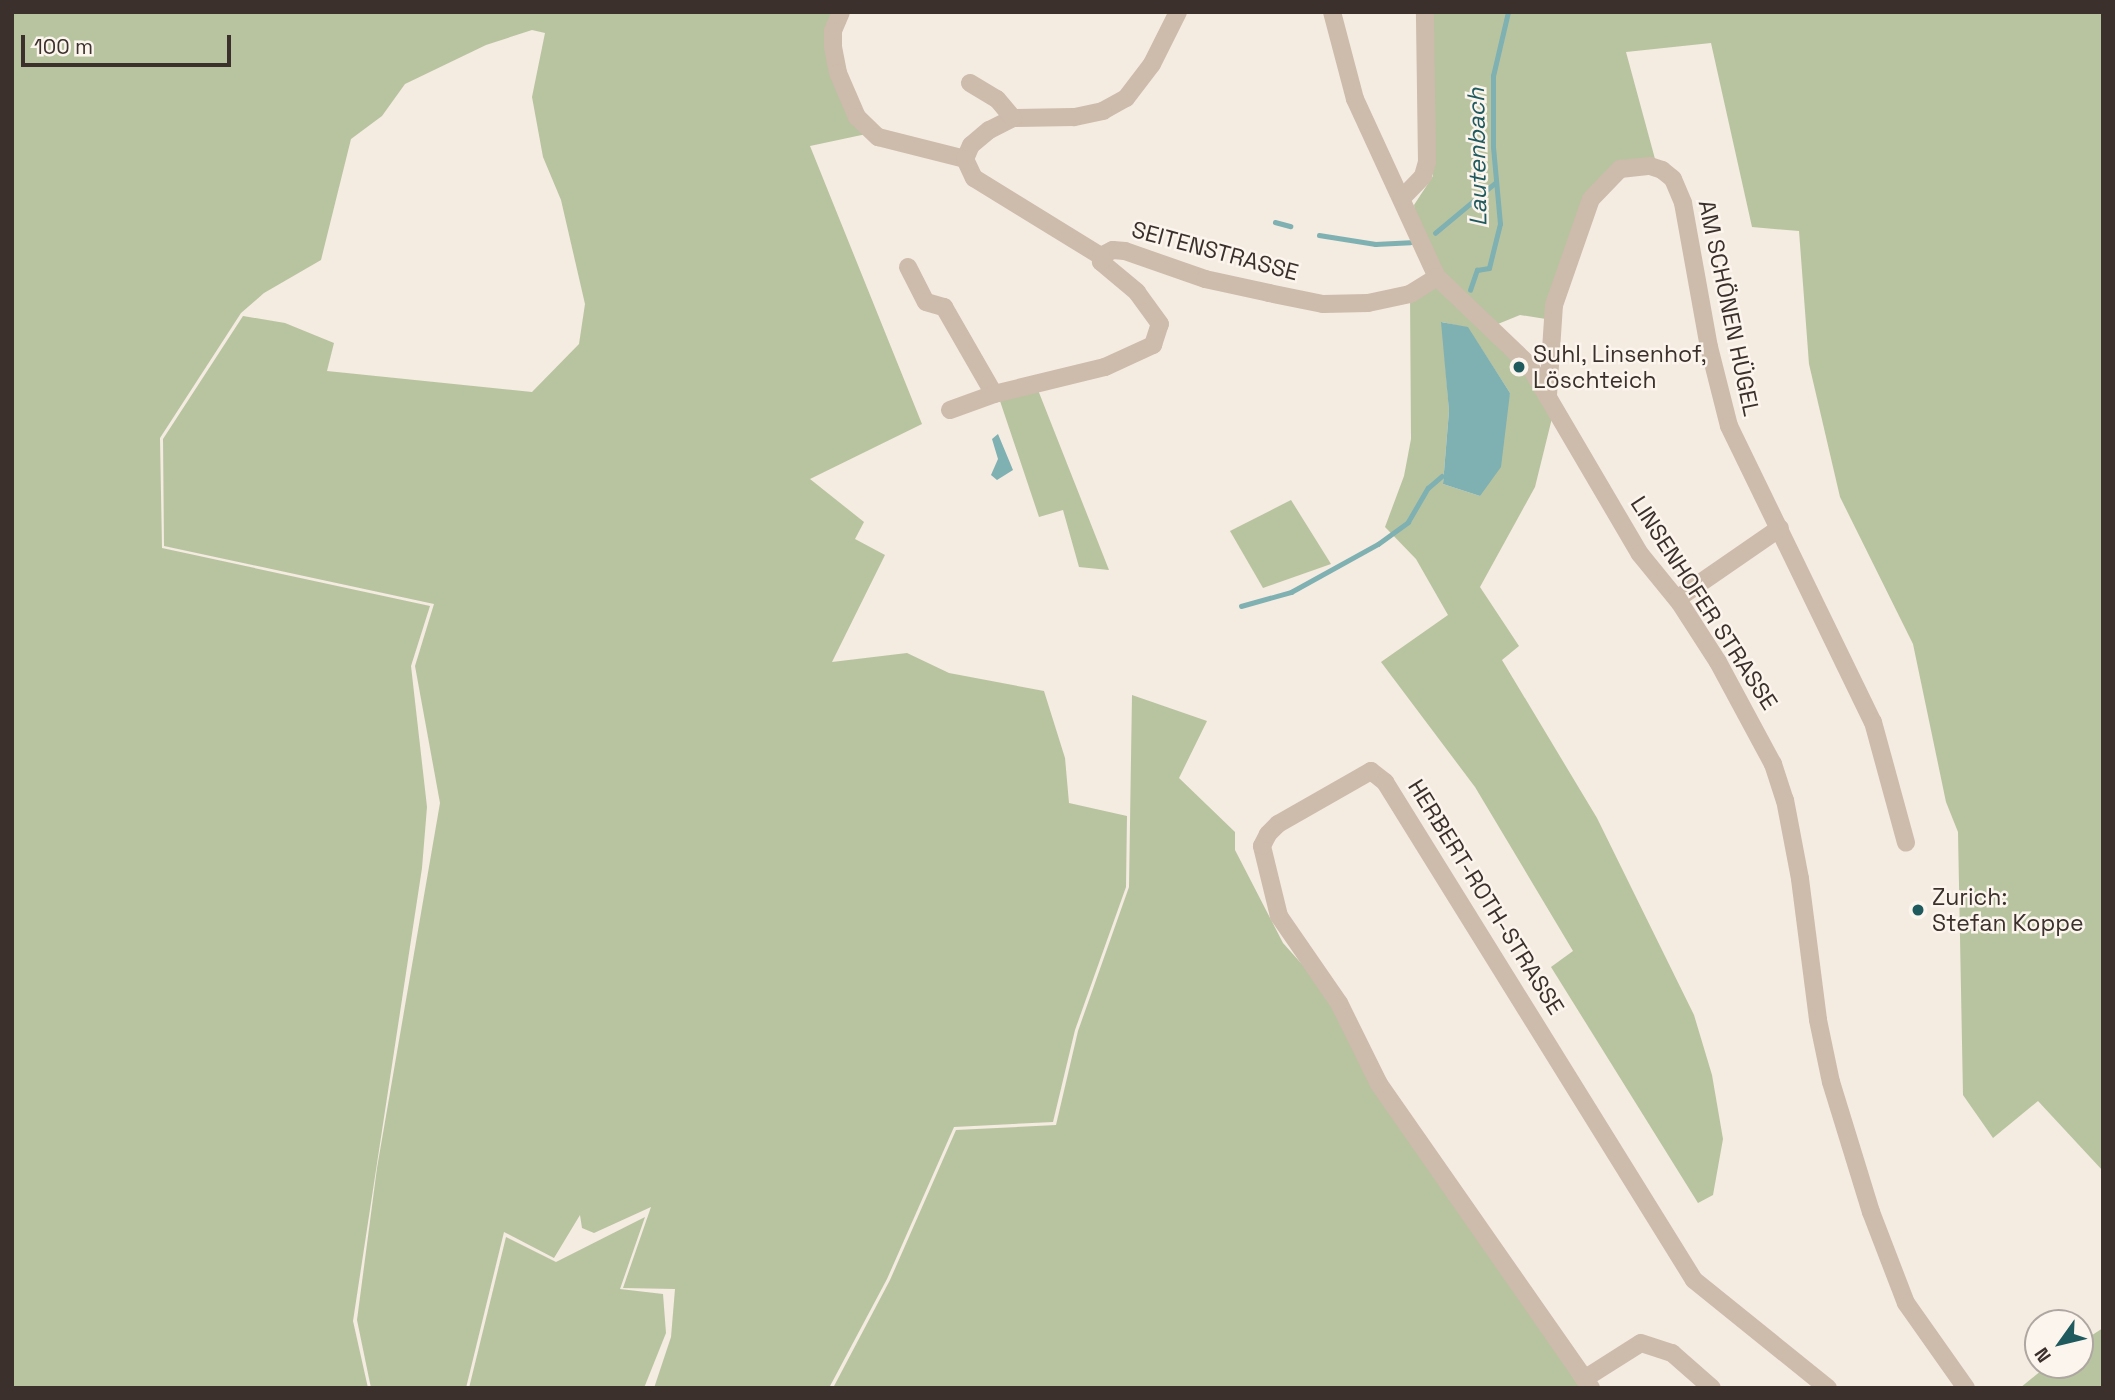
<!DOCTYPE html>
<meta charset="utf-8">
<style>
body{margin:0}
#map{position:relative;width:2115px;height:1400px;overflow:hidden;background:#f4ebe1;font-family:"Space Grotesk",sans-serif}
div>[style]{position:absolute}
.green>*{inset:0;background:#b8c4a0}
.water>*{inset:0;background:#7fb0b2}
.stream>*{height:4.5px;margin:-2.25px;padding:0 2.25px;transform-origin:2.25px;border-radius:2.25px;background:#7fb0b2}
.minor>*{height:18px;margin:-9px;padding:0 9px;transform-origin:9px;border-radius:9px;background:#cdbbac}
.dots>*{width:19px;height:19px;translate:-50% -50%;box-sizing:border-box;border:4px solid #fbf5ee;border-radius:50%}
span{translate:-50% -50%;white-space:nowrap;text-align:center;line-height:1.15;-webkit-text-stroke:5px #fbf5ee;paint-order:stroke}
.street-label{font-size:23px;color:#3b302b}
.poi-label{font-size:23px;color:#3b302b}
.left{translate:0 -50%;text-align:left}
.water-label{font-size:24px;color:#1f5a5e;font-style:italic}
.frame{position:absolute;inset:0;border:14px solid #3b302b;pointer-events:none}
.north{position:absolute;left:2024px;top:1309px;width:70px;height:70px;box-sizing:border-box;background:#fbf5ee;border:2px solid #aea6a0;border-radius:50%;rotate:236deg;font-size:19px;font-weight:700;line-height:28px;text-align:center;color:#3b302b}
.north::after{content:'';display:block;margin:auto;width:24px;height:32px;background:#1f5a5e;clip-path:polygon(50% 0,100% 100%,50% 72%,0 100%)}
.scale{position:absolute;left:21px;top:35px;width:210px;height:32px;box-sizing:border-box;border:4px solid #3b302b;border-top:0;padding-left:9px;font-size:21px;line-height:24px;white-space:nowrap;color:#3b302b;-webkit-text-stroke:5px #fbf5ee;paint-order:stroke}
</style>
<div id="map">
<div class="green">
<div style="clip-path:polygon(12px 12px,841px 12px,833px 47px,871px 133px,810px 146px,922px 424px,810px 479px,864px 522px,855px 539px,885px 555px,832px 662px,907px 653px,949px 673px,1044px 691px,1065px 758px,1069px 803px,1127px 816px,1126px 887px,1075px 1030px,1053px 1122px,954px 1127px,887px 1279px,829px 1388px,654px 1388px,671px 1337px,675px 1289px,623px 1288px,651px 1207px,594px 1233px,582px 1228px,580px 1215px,554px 1258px,504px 1232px,466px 1388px,371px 1388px,357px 1320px,377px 1168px,440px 803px,415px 666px,434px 604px,164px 546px,163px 439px,243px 316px,285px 323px,334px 343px,327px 371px,532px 392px,579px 344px,585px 304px,561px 200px,543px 157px,532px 97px,545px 33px,532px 30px,486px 45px,405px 84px,382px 116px,351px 139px,321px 260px,264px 293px,241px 313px,160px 438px,162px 548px,430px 606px,411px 666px,427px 807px,422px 868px,353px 1321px,368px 1388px,12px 1388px)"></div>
<div style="clip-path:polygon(evenodd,1433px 12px,2103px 12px,2103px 1171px,2038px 1101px,1993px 1138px,1963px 1095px,1958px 832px,1946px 802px,1913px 644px,1840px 497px,1809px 364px,1799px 231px,1752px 227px,1711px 43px,1626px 52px,1658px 170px,1622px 173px,1603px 189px,1546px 319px,1520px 315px,1493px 326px,1555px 406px,1535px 487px,1480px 587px,1519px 646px,1502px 660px,1597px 818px,1694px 1015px,1712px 1075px,1723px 1139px,1713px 1195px,1698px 1203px,1551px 967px,1573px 951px,1475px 787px,1381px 662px,1448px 615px,1416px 559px,1385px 527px,1404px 476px,1411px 439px,1410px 294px,1437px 277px,1418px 231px,1414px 205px,1433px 176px,1433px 12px,1442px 322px,1468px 328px,1510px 393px,1480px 496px,1443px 484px,1449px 411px,1442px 322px)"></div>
<div style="clip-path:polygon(1038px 390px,1109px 570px,1079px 567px,1063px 510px,1039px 517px,1000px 401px)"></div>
<div style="clip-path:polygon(1291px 500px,1331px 564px,1263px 588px,1230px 531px)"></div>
<div style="clip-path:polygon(1132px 695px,1207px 721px,1179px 778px,1235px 832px,1235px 850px,1283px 943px,1308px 971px,1580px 1388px,833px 1388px,890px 1280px,956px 1130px,1056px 1125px,1078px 1031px,1129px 887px)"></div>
<div style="clip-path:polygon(645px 1217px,620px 1289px,663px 1294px,666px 1333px,644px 1388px,469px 1388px,506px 1237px,556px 1262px)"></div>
<div style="clip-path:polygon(2103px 1328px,2103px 1388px,2020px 1388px,2048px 1365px,2080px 1365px,2080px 1343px)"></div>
</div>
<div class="water">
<div style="clip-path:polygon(1441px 322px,1468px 327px,1510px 393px,1501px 467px,1480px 496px,1443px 484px,1449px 411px)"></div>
<div style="clip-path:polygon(998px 434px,1013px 470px,997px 480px,991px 475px,998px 459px,992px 439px)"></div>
</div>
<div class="stream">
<div style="left:1275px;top:222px;width:16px;rotate:15deg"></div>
<div style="left:1435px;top:233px;width:78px;rotate:-39.8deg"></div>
<div style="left:1319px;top:235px;width:57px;rotate:9.1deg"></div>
<div style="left:1375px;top:244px;width:35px;rotate:-3deg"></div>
<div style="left:1470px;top:290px;width:21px;rotate:-71deg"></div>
<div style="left:1477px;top:270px;width:12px;rotate:-9deg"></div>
<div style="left:1489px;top:268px;width:45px;rotate:-76deg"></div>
<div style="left:1500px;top:224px;width:77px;rotate:-95.2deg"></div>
<div style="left:1493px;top:147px;width:71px;rotate:-90deg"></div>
<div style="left:1493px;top:76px;width:66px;rotate:-76.8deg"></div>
<div style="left:1241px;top:606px;width:52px;rotate:-15.6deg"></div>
<div style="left:1291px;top:592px;width:99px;rotate:-28.9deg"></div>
<div style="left:1378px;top:544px;width:37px;rotate:-36deg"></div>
<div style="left:1408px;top:522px;width:39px;rotate:-60deg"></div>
<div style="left:1428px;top:488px;width:18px;rotate:-41deg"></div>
</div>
<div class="minor">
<div style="left:841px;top:12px;width:21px;rotate:113deg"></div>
<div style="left:833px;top:31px;width:16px;rotate:90deg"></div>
<div style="left:833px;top:47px;width:26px;rotate:79deg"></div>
<div style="left:838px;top:73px;width:48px;rotate:66.6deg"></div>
<div style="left:857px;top:117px;width:29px;rotate:44deg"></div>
<div style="left:878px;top:137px;width:90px;rotate:14.2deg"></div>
<div style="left:1178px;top:12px;width:58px;rotate:116.6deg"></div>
<div style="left:1152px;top:64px;width:43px;rotate:127.4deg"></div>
<div style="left:1126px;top:98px;width:26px;rotate:151deg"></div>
<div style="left:1103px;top:111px;width:30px;rotate:168deg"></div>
<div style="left:1074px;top:117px;width:61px;rotate:179.1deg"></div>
<div style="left:1013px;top:118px;width:27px;rotate:153deg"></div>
<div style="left:989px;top:130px;width:23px;rotate:140deg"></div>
<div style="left:971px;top:145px;width:15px;rotate:113deg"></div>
<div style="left:965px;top:159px;width:21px;rotate:65deg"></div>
<div style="left:974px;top:178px;width:149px;rotate:31.6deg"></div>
<div style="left:1101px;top:256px;width:13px;rotate:-27deg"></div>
<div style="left:1113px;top:250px;width:12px;rotate:5deg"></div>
<div style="left:1125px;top:251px;width:85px;rotate:19.3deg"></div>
<div style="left:1205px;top:279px;width:66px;rotate:12.3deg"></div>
<div style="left:1269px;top:293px;width:55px;rotate:11.5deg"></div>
<div style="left:1323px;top:304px;width:45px;rotate:-1.3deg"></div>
<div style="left:1368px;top:303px;width:43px;rotate:-12.1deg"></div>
<div style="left:1410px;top:294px;width:32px;rotate:-32deg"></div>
<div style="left:1332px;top:12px;width:90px;rotate:75.2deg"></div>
<div style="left:1355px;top:99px;width:196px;rotate:65.3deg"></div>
<div style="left:1437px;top:277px;width:127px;rotate:43.7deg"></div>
<div style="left:1529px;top:365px;width:219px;rotate:59.6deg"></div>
<div style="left:1640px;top:554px;width:63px;rotate:50.8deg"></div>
<div style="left:1680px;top:603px;width:70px;rotate:57.2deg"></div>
<div style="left:1718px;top:662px;width:116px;rotate:61.7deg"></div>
<div style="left:1773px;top:764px;width:38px;rotate:72deg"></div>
<div style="left:1785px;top:800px;width:80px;rotate:79.2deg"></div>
<div style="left:1800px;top:879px;width:142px;rotate:82.7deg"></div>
<div style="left:1818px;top:1020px;width:63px;rotate:78.2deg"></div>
<div style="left:1831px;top:1082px;width:136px;rotate:72.9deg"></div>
<div style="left:1871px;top:1212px;width:97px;rotate:69deg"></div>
<div style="left:1906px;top:1303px;width:104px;rotate:54.8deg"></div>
<div style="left:970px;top:83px;width:31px;rotate:31deg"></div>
<div style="left:997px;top:99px;width:25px;rotate:50deg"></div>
<div style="left:1402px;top:198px;width:30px;rotate:-46deg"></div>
<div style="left:1423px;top:176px;width:15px;rotate:-74deg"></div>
<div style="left:1427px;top:162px;width:150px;rotate:-90.8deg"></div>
<div style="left:908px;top:267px;width:39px;rotate:63deg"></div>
<div style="left:926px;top:302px;width:19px;rotate:16deg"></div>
<div style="left:944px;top:307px;width:100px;rotate:60.1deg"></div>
<div style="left:1548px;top:395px;width:90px;rotate:-86.2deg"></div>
<div style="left:1554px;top:305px;width:112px;rotate:-70.8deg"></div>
<div style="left:1591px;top:199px;width:42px;rotate:-46deg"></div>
<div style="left:1620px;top:169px;width:30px;rotate:-6deg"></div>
<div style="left:1650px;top:166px;width:13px;rotate:18deg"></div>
<div style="left:1662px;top:170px;width:14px;rotate:39deg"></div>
<div style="left:1673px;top:179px;width:26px;rotate:67deg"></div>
<div style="left:1683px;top:203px;width:146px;rotate:79.8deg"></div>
<div style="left:1709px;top:347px;width:81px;rotate:75.8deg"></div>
<div style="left:1729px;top:426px;width:329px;rotate:64.1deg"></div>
<div style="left:1873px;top:722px;width:125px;rotate:74.7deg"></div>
<div style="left:950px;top:410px;width:47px;rotate:-20deg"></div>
<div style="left:994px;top:394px;width:114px;rotate:-13.7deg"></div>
<div style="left:1105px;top:367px;width:53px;rotate:-24.6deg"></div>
<div style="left:1153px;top:345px;width:22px;rotate:-72deg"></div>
<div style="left:1160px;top:324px;width:39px;rotate:-126deg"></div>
<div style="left:1137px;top:292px;width:47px;rotate:-140.2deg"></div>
<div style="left:1101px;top:262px;width:6px;rotate:-90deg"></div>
<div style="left:1677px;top:599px;width:125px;rotate:-34.6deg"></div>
<div style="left:1584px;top:1379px;width:67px;rotate:-32.3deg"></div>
<div style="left:1641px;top:1343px;width:33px;rotate:18deg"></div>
<div style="left:1672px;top:1353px;width:53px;rotate:41.2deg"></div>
<div style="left:1591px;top:1388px;width:371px;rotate:-124.9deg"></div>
<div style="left:1379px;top:1084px;width:90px;rotate:-116.3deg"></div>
<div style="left:1339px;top:1003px;width:106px;rotate:-124.6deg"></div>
<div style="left:1279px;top:916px;width:72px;rotate:-103.7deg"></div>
<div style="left:1262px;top:846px;width:13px;rotate:-63deg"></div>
<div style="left:1268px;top:834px;width:14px;rotate:-45deg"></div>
<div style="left:1278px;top:824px;width:107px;rotate:-29.7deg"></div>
<div style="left:1371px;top:771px;width:18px;rotate:38deg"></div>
<div style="left:1385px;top:782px;width:586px;rotate:58.18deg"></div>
<div style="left:1694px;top:1280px;width:172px;rotate:38.9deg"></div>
</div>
<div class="dots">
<div style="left:1519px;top:367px;background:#1f5a5e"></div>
<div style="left:1918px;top:910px;background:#1f5a5e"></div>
</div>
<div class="street-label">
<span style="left:1215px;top:251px;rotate:15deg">SEITENSTRASSE</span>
<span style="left:1729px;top:308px;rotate:78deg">AM SCHÖNEN HÜGEL</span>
<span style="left:1704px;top:603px;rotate:57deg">LINSENHOFER STRASSE</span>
<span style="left:1486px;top:897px;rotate:58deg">HERBERT-ROTH-STRASSE</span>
</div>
<div class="poi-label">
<span class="left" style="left:1533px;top:367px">Suhl, Linsenhof,<br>Löschteich</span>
<span class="left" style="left:1932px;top:910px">Zurich:<br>Stefan Koppe</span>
</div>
<div class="water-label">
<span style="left:1477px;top:157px;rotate:-91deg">Lautenbach</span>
</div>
<div class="frame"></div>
<div class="north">N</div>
<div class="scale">100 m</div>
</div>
